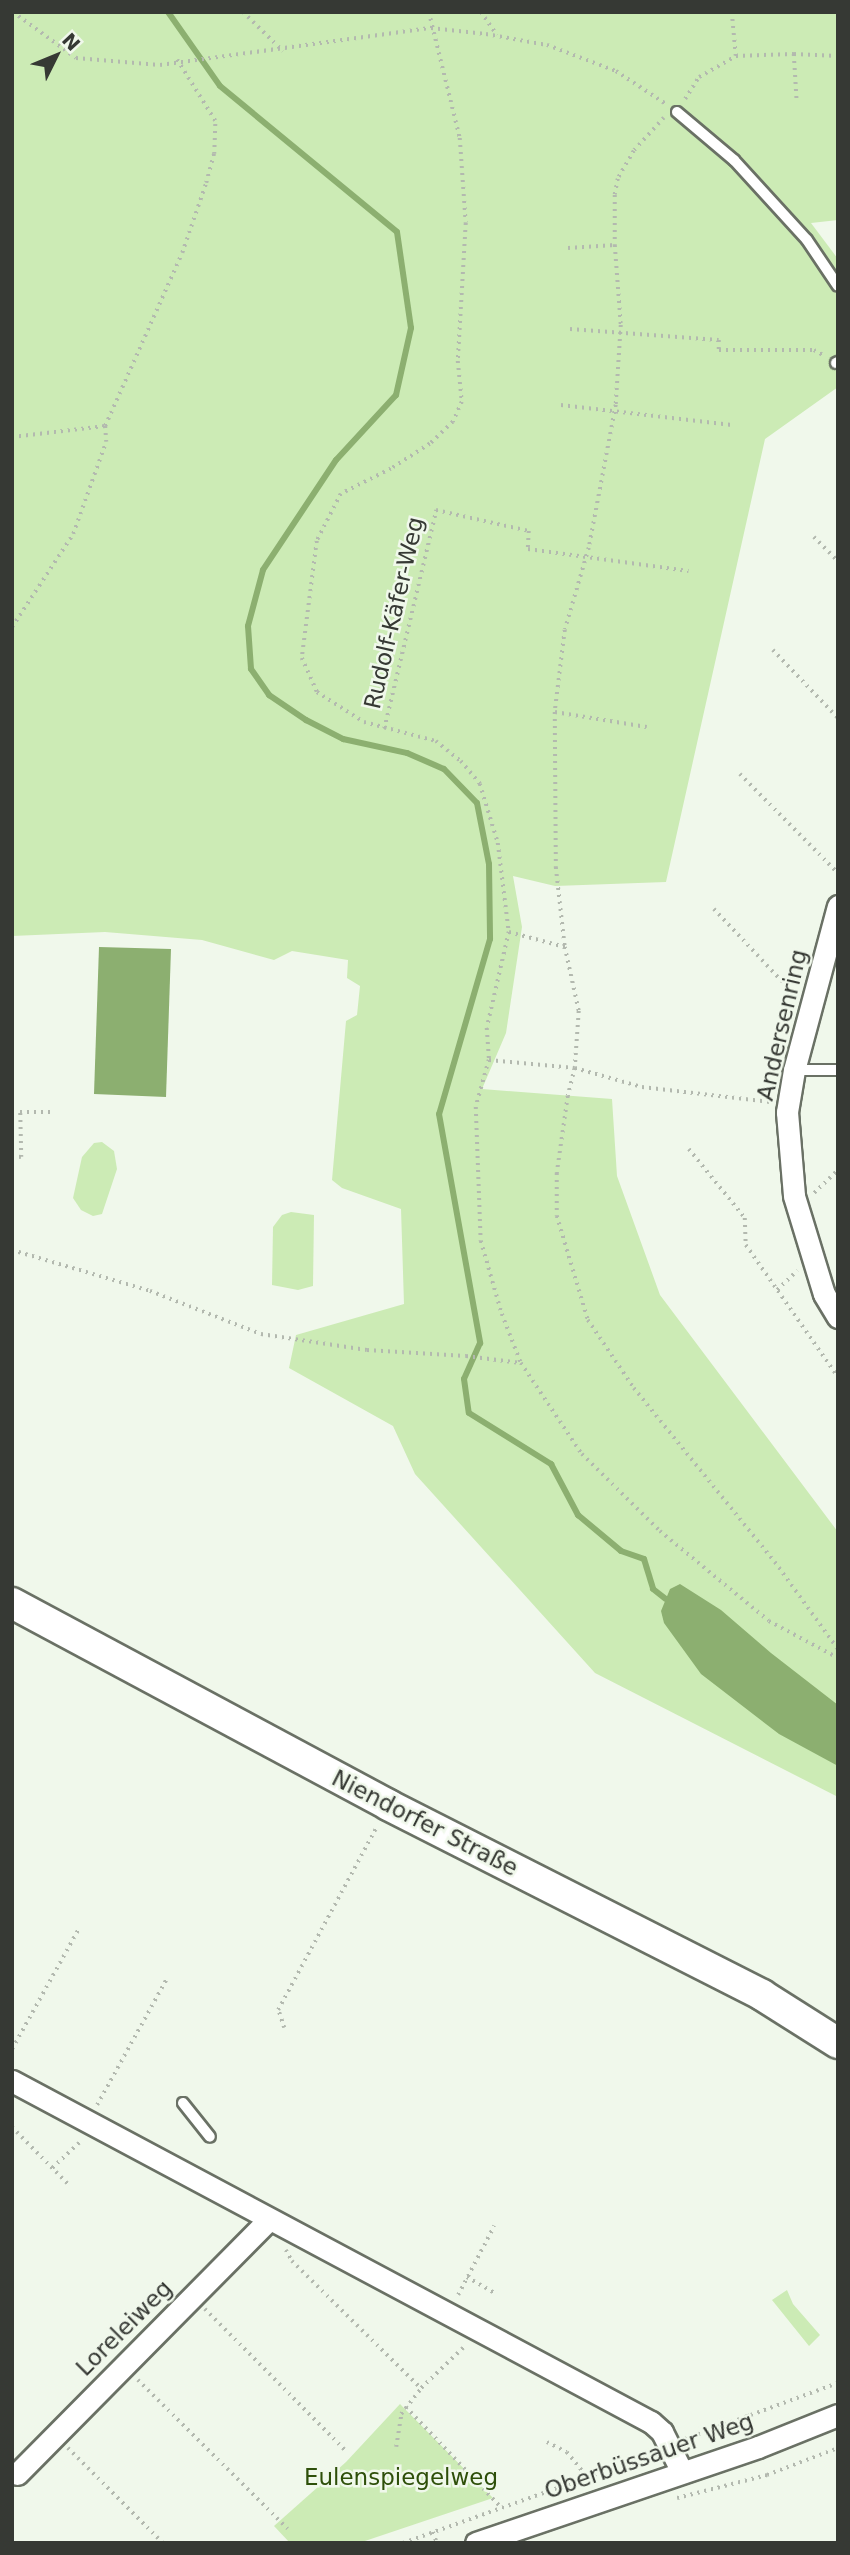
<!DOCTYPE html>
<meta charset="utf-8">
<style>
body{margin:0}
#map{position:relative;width:850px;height:2555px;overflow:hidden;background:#f0f8eb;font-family:"DejaVu Sans",sans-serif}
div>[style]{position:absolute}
.green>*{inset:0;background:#ccebb5}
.water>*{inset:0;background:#8caf70}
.stream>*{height:6px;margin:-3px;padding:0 3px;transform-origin:3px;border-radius:3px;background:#8caf70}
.path>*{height:3.5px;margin-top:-1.75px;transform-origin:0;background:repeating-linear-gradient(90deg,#b3b9af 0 2px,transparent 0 7px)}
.roads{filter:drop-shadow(2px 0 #6a7165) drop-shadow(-2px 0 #6a7165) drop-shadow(0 2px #6a7165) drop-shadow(0 -2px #6a7165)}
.service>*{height:10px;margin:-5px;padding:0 5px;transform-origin:5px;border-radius:5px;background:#fff}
.minor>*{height:21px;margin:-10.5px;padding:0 10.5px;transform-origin:10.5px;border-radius:10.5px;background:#fff}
.secondary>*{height:30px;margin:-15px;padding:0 15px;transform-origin:15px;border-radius:15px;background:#fff}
span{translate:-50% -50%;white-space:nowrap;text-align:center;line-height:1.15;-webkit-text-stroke:5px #f0f8eb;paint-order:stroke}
.street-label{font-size:23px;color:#363934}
.park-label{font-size:23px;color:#2e4f0a}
.frame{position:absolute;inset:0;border:14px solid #363934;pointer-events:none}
.north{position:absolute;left:21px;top:21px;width:70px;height:70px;-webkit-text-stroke:5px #f0f8eb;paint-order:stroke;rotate:47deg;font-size:19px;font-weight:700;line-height:28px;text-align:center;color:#363934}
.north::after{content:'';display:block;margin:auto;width:24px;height:32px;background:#363934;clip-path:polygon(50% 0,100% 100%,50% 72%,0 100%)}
</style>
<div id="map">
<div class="green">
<div style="clip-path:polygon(12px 12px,838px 12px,838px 220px,811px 223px,838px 259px,838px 387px,765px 439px,666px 882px,555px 886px,513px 876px,522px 927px,506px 1033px,482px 1089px,612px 1099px,617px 1176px,660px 1295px,838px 1532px,838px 1797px,595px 1673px,415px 1474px,393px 1426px,289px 1368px,296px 1335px,404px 1304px,401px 1209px,342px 1188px,332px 1180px,346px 1021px,357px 1015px,360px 986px,347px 978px,348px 960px,292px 951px,274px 960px,202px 940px,105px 932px,12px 936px)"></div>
<div style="clip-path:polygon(102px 1142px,114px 1151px,117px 1169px,102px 1214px,93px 1216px,81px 1210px,73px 1198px,82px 1157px,94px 1143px)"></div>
<div style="clip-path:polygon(291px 1212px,314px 1215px,313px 1286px,298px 1290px,272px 1285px,273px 1227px,282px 1215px)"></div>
<div style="clip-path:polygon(787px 2290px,793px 2304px,820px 2335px,809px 2346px,772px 2300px)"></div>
<div style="clip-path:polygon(400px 2404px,493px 2498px,359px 2543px,290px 2543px,274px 2526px,346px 2462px)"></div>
</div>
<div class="water">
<div style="clip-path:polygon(99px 947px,171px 949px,166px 1097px,94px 1094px)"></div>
<div style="clip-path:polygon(680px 1584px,721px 1610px,771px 1653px,838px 1705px,838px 1766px,779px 1734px,701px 1674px,664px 1623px,661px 1611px,670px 1589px)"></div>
</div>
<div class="stream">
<div style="left:168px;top:12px;width:90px;rotate:54.9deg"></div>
<div style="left:220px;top:86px;width:229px;rotate:39.5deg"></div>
<div style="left:397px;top:232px;width:97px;rotate:81.7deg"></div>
<div style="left:411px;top:328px;width:69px;rotate:102.6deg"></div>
<div style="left:396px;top:395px;width:88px;rotate:132.7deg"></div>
<div style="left:336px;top:460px;width:132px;rotate:123.6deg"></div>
<div style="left:263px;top:570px;width:58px;rotate:105deg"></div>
<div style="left:248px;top:626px;width:43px;rotate:86deg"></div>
<div style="left:251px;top:669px;width:32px;rotate:55deg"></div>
<div style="left:269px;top:695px;width:45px;rotate:34deg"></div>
<div style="left:306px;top:720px;width:42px;rotate:27.2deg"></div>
<div style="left:343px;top:739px;width:66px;rotate:12.3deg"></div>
<div style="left:407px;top:753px;width:40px;rotate:23.4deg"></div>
<div style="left:444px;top:769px;width:47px;rotate:45.9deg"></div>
<div style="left:477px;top:803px;width:62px;rotate:78.9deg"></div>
<div style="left:489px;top:864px;width:75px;rotate:89.2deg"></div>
<div style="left:490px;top:939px;width:182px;rotate:106.2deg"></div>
<div style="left:439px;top:1114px;width:233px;rotate:79.8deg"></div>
<div style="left:480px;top:1343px;width:39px;rotate:114deg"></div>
<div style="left:464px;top:1379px;width:34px;rotate:82deg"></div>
<div style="left:469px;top:1413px;width:97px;rotate:31.9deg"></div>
<div style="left:551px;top:1464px;width:58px;rotate:62.1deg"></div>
<div style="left:578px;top:1515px;width:56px;rotate:39.9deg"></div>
<div style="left:621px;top:1551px;width:24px;rotate:19deg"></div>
<div style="left:644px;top:1559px;width:31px;rotate:73deg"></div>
<div style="left:653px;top:1589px;width:16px;rotate:38deg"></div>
</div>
<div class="path">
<div style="left:13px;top:12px;width:78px;rotate:36.1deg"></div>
<div style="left:76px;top:58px;width:84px;rotate:4.8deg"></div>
<div style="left:160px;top:65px;width:274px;rotate:-7.8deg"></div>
<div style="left:431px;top:28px;width:55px;rotate:6.2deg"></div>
<div style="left:486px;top:34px;width:62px;rotate:10.2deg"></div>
<div style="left:547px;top:45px;width:74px;rotate:20.6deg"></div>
<div style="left:616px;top:71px;width:60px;rotate:33.4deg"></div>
<div style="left:243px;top:12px;width:56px;rotate:44.3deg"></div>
<div style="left:429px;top:12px;width:130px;rotate:76.2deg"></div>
<div style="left:460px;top:138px;width:85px;rotate:86deg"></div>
<div style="left:466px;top:223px;width:138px;rotate:93.3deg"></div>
<div style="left:458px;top:361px;width:41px;rotate:84.4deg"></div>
<div style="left:462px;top:402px;width:22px;rotate:114deg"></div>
<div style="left:453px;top:422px;width:32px;rotate:136deg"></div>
<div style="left:430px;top:444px;width:46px;rotate:147.3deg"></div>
<div style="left:391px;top:469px;width:56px;rotate:153.4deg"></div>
<div style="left:341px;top:494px;width:53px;rotate:117.1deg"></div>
<div style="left:317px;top:541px;width:118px;rotate:97.3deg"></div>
<div style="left:302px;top:658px;width:37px;rotate:66deg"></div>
<div style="left:317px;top:692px;width:56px;rotate:32.6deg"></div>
<div style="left:364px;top:722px;width:74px;rotate:14.8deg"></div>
<div style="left:436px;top:741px;width:32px;rotate:39deg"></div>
<div style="left:461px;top:761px;width:30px;rotate:50deg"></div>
<div style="left:480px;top:784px;width:62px;rotate:73deg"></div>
<div style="left:498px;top:843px;width:90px;rotate:83deg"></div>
<div style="left:509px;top:932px;width:98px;rotate:102.9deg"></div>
<div style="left:487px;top:1028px;width:32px;rotate:86deg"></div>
<div style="left:489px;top:1060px;width:49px;rotate:105.5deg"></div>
<div style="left:476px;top:1107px;width:134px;rotate:87.9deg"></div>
<div style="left:481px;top:1241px;width:76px;rotate:74deg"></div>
<div style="left:502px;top:1314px;width:53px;rotate:68.8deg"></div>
<div style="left:521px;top:1363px;width:110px;rotate:56.2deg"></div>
<div style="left:582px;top:1454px;width:110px;rotate:44.6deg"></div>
<div style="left:660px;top:1531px;width:141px;rotate:39.5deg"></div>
<div style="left:769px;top:1621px;width:78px;rotate:28.2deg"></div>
<div style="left:481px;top:12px;width:28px;rotate:55deg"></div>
<div style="left:732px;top:12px;width:44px;rotate:84.8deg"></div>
<div style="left:794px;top:54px;width:49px;rotate:86.5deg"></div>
<div style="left:685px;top:99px;width:26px;rotate:-58deg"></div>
<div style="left:699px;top:77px;width:43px;rotate:-29.6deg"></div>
<div style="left:736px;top:56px;width:58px;rotate:-2deg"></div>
<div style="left:794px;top:54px;width:44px;rotate:2.6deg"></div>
<div style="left:664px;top:118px;width:45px;rotate:132.3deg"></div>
<div style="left:634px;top:151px;width:32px;rotate:120deg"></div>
<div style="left:618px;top:179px;width:16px;rotate:101deg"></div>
<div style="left:615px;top:195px;width:50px;rotate:90deg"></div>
<div style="left:615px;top:245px;width:80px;rotate:85.7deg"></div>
<div style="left:621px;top:325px;width:80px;rotate:93.6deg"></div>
<div style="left:616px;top:405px;width:146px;rotate:100.7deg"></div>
<div style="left:589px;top:548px;width:85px;rotate:106.3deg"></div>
<div style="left:565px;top:630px;width:83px;rotate:97deg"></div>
<div style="left:555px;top:712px;width:155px;rotate:89.6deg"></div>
<div style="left:556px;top:867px;width:81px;rotate:83.6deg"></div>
<div style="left:565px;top:947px;width:66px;rotate:77.7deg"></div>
<div style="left:579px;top:1011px;width:57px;rotate:94deg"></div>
<div style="left:575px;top:1068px;width:29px;rotate:104deg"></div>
<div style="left:568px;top:1096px;width:78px;rotate:98.1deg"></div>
<div style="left:557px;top:1173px;width:43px;rotate:90deg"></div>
<div style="left:557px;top:1216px;width:109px;rotate:73.4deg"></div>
<div style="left:588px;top:1320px;width:82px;rotate:55.9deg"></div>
<div style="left:634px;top:1388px;width:224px;rotate:51deg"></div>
<div style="left:775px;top:1562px;width:107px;rotate:54.1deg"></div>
<div style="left:568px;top:248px;width:47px;rotate:-3.7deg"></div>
<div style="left:570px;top:329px;width:149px;rotate:4.2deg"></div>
<div style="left:719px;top:340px;width:10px;rotate:90deg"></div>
<div style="left:719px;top:350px;width:95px"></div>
<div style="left:814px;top:350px;width:13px;rotate:29deg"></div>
<div style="left:561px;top:405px;width:172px;rotate:6.7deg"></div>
<div style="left:12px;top:437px;width:94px;rotate:-6.7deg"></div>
<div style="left:814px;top:537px;width:34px;rotate:45deg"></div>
<div style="left:12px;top:627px;width:111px;rotate:-56.7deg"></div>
<div style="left:73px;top:534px;width:98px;rotate:-70.3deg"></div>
<div style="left:106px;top:442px;width:16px;rotate:-94deg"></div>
<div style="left:105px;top:426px;width:189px;rotate:-66deg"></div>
<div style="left:182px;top:253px;width:74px;rotate:-71.1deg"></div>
<div style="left:206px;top:183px;width:30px;rotate:-75deg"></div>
<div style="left:214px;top:154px;width:33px;rotate:-88deg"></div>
<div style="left:215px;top:121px;width:72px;rotate:-121.9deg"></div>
<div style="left:773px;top:650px;width:94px;rotate:46.3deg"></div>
<div style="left:555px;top:712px;width:93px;rotate:9.3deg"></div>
<div style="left:384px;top:729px;width:225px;rotate:-76.6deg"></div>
<div style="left:436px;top:510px;width:95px;rotate:12.7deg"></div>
<div style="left:529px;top:531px;width:18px;rotate:93deg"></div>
<div style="left:528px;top:549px;width:162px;rotate:7.8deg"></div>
<div style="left:740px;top:774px;width:139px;rotate:45.3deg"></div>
<div style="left:714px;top:909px;width:117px;rotate:46.7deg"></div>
<div style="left:509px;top:932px;width:58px;rotate:15deg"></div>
<div style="left:489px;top:1060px;width:86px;rotate:5.3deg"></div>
<div style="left:575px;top:1068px;width:70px;rotate:15.8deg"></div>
<div style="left:642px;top:1087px;width:129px;rotate:6.7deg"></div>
<div style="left:689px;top:1149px;width:89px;rotate:50.9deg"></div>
<div style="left:745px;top:1218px;width:27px;rotate:88deg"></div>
<div style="left:746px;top:1245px;width:161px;rotate:55.1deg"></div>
<div style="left:12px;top:1156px;width:9px;rotate:6deg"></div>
<div style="left:21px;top:1157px;width:45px;rotate:-91.3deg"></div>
<div style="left:20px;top:1112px;width:34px"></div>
<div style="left:814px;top:1193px;width:33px;rotate:-44deg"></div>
<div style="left:12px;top:1250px;width:144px;rotate:16.5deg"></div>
<div style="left:150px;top:1291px;width:119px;rotate:21.2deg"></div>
<div style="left:261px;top:1334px;width:107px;rotate:8.6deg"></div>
<div style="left:367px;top:1350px;width:99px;rotate:3.5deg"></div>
<div style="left:466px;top:1356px;width:55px;rotate:7.3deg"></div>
<div style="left:777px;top:1290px;width:28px;rotate:-44deg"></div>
<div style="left:284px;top:2028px;width:19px;rotate:-108deg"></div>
<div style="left:278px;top:2010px;width:209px;rotate:-61.7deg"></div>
<div style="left:12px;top:2049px;width:136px;rotate:-61deg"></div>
<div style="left:97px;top:2105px;width:145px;rotate:-61.1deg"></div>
<div style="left:12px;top:2127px;width:81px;rotate:45.5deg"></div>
<div style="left:52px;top:2168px;width:40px;rotate:-43deg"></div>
<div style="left:286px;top:2250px;width:13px;rotate:61deg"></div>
<div style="left:292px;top:2261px;width:181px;rotate:44.6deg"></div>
<div style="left:467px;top:2277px;width:34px;rotate:30deg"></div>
<div style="left:458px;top:2295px;width:78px;rotate:-62.4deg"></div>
<div style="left:205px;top:2309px;width:202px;rotate:45.2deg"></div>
<div style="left:138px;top:2380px;width:211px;rotate:44.8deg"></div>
<div style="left:406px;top:2407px;width:138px;rotate:46.5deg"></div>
<div style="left:747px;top:2414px;width:16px;rotate:72deg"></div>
<div style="left:685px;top:2439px;width:163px;rotate:-20.1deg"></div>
<div style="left:547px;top:2442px;width:22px;rotate:27deg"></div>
<div style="left:567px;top:2452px;width:33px;rotate:51deg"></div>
<div style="left:396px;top:2447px;width:33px;rotate:-81deg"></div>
<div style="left:401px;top:2414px;width:33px;rotate:-52deg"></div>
<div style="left:421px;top:2388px;width:61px;rotate:-43.7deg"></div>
<div style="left:68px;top:2448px;width:134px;rotate:45deg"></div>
<div style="left:677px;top:2498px;width:93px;rotate:-14.3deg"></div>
<div style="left:767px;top:2475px;width:76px;rotate:-20.8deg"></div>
<div style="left:837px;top:2527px;width:1px;rotate:-45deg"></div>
<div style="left:433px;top:2532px;width:12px;rotate:70deg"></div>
<div style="left:403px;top:2543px;width:265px;rotate:-19.6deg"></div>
</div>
<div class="roads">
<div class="service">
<div style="left:677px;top:112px;width:75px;rotate:40.1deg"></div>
<div style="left:734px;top:160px;width:108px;rotate:47.6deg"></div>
<div style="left:807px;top:240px;width:55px;rotate:56deg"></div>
<div style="left:836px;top:363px;width:2px;rotate:-27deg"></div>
<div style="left:794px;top:1070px;width:44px"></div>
<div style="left:183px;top:2103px;width:43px;rotate:51.5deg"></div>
</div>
<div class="minor">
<div style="left:838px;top:906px;width:170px;rotate:105deg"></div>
<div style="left:794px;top:1070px;width:43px;rotate:99.5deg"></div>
<div style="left:787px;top:1112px;width:84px;rotate:85.2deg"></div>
<div style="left:794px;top:1196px;width:102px;rotate:73deg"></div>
<div style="left:824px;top:1294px;width:27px;rotate:59deg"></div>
<div style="left:12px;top:2081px;width:724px;rotate:28.09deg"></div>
<div style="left:651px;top:2422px;width:15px;rotate:42deg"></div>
<div style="left:662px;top:2432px;width:45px;rotate:63.4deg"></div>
<div style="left:17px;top:2474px;width:357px;rotate:-45.3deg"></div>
<div style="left:476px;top:2543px;width:298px;rotate:-18.8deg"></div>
<div style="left:758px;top:2447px;width:86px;rotate:-21.8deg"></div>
</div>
<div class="secondary">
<div style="left:12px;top:1603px;width:427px;rotate:28.2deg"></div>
<div style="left:388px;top:1805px;width:419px;rotate:26.9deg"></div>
<div style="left:762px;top:1995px;width:90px;rotate:32.3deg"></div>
</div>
</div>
<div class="street-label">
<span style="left:394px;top:613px;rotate:-77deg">Rudolf-Käfer-Weg</span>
<span style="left:782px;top:1025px;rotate:-77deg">Andersenring</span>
<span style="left:425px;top:1823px;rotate:27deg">Niendorfer Straße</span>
<span style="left:124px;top:2328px;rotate:-45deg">Loreleiweg</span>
<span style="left:649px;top:2456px;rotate:-19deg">Oberbüssauer Weg</span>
</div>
<div class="park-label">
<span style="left:401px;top:2477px">Eulenspiegelweg</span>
</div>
<div class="frame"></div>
<div class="north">N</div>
</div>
